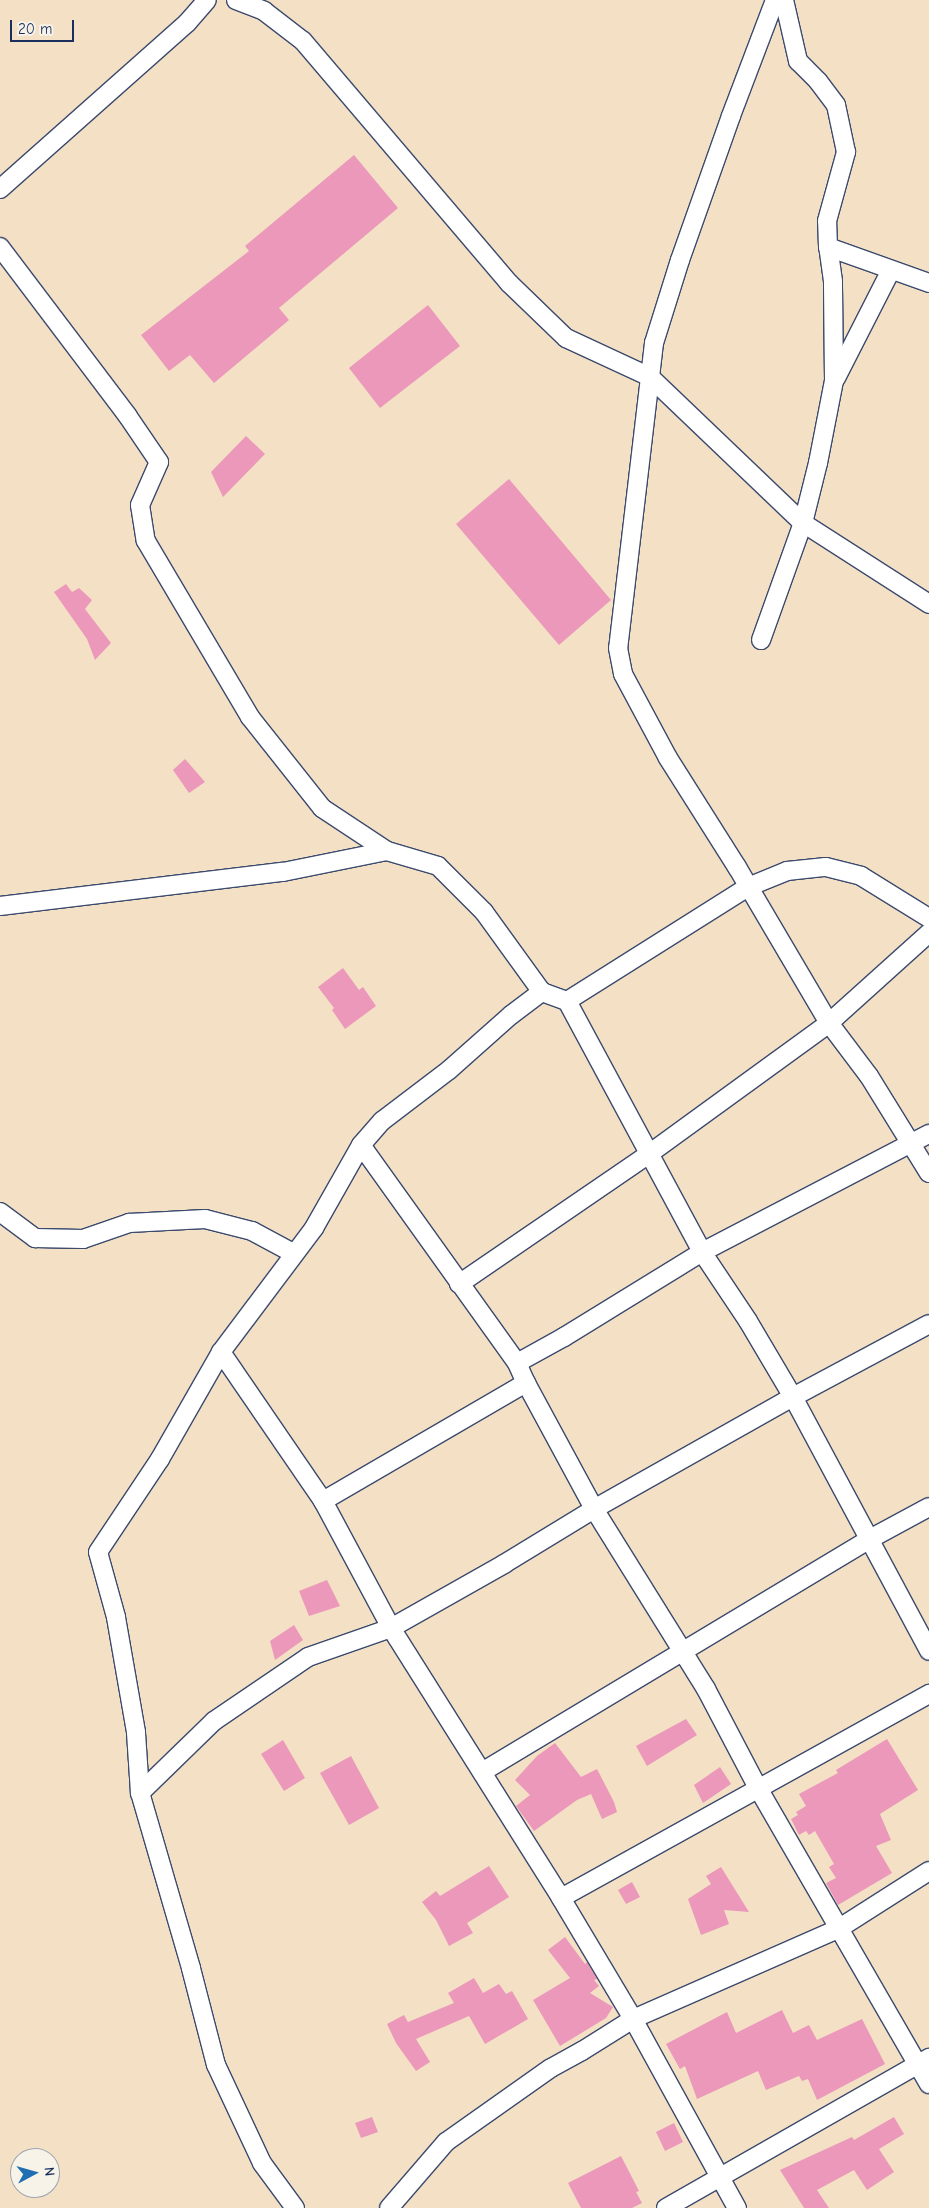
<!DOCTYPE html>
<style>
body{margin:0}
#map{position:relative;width:929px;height:2208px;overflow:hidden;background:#f3e0c5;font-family:"Comic Neue",sans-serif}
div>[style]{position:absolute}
.building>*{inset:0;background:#eb98bb}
.roads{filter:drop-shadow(1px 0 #3b4a6d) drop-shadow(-1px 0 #3b4a6d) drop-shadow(0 1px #3b4a6d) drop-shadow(0 -1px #3b4a6d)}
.minor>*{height:18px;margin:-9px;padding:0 9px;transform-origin:9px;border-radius:9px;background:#fff}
span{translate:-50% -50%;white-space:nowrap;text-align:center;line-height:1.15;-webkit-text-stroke:5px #f7f3e8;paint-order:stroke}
.north{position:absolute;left:10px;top:2148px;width:50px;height:50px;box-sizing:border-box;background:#f7f3e8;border:1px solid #9fa5b1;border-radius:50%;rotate:84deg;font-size:14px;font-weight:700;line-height:20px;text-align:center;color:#1b2f5e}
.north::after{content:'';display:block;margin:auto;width:18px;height:22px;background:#1f6fb2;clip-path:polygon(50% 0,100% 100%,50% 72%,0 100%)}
.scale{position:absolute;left:10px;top:20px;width:64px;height:22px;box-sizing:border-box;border:2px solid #1b2f5e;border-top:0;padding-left:6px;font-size:15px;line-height:18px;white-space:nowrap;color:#1b2f5e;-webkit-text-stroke:4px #f7f3e8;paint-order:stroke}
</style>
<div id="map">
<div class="building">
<div style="clip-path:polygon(354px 155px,398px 208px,279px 308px,289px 320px,214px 383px,190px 355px,169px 371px,141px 335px,249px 251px,245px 246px)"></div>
<div style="clip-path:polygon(428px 305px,460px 346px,380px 408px,349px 368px)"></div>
<div style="clip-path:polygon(246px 436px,265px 454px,223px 497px,211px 472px)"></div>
<div style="clip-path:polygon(509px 479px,611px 600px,559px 645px,456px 524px)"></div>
<div style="clip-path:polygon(66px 584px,72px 592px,79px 588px,92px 600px,85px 609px,111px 643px,95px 660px,87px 639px,54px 592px)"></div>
<div style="clip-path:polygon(185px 759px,205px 782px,189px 793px,173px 770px)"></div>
<div style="clip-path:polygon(343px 968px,359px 990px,363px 987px,376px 1006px,345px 1029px,332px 1010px,334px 1008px,318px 987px)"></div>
<div style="clip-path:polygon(327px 1580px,340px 1606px,309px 1616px,299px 1591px)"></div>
<div style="clip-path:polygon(294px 1625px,303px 1640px,275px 1660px,270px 1641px)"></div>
<div style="clip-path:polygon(686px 1719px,697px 1735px,647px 1766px,636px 1746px)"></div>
<div style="clip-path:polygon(887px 1739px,918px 1790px,880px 1814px,891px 1840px,876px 1846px,892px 1873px,838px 1905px,826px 1883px,836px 1878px,829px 1867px,834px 1864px,815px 1831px,809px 1835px,806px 1831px,799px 1835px,791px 1819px,798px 1815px,796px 1812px,806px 1806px,799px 1794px,838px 1773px,836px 1770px)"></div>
<div style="clip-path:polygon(283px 1740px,305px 1778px,284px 1791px,261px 1754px)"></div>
<div style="clip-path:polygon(555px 1743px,581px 1777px,597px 1769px,614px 1802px,617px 1812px,602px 1819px,591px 1794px,577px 1800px,534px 1831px,516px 1806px,530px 1795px,515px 1780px,537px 1756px)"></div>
<div style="clip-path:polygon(351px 1756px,379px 1808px,349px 1825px,320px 1773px)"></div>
<div style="clip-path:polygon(720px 1767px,731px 1784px,703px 1803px,694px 1785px)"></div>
<div style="clip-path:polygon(489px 1866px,509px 1897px,467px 1923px,473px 1933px,449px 1946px,436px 1920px,422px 1902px,436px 1891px,440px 1896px)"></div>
<div style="clip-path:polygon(721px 1867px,749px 1912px,724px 1910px,729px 1924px,701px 1935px,688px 1899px,711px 1884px,706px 1876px)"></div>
<div style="clip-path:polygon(632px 1882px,640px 1897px,626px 1904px,618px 1890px)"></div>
<div style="clip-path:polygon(565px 1937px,585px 1964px,587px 1962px,597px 1979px,594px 1980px,599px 1986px,590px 1993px,613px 2007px,606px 2018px,560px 2046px,533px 2000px,570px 1978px,548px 1950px)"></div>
<div style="clip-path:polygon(474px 1978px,483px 1993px,499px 1984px,506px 1994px,512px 1991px,528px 2019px,485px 2044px,469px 2016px,416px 2039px,430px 2062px,416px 2071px,396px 2043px,387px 2024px,404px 2015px,408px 2022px,454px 2003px,448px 1993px)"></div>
<div style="clip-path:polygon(782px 2010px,793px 2033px,809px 2025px,817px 2040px,862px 2019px,885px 2064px,817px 2100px,808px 2079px,802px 2081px,799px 2076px,766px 2090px,758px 2071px,697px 2099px,685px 2066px,680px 2069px,666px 2044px,727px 2012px,736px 2033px)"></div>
<div style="clip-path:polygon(372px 2117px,378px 2132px,361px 2138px,355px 2123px)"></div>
<div style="clip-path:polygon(894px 2117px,904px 2134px,879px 2149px,894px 2172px,867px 2190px,854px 2170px,817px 2190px,829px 2208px,804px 2208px,780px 2170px,852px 2137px,854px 2140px)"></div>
<div style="clip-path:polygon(674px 2123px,683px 2142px,665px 2151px,656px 2132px)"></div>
<div style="clip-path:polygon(621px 2156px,639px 2191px,636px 2192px,642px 2203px,632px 2208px,581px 2208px,568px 2183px)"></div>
</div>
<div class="roads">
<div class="minor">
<div style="left:236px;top:0;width:30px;rotate:21deg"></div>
<div style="left:264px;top:11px;width:49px;rotate:37.6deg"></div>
<div style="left:303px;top:41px;width:318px;rotate:49.6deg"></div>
<div style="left:509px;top:283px;width:79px;rotate:44deg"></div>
<div style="left:566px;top:338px;width:93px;rotate:24.9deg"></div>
<div style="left:650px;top:377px;width:211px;rotate:43.7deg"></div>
<div style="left:803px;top:523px;width:150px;rotate:32.7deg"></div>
<div style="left:775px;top:0;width:124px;rotate:110.8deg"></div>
<div style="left:731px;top:116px;width:153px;rotate:109.5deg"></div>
<div style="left:680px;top:260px;width:87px;rotate:107.4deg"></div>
<div style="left:654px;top:343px;width:307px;rotate:96.7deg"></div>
<div style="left:618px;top:648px;width:26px;rotate:79deg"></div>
<div style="left:623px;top:674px;width:95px;rotate:61.8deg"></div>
<div style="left:668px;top:758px;width:129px;rotate:57.7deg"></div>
<div style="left:737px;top:867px;width:181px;rotate:59.5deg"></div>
<div style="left:829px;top:1023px;width:66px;rotate:53deg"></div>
<div style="left:869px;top:1076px;width:114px;rotate:58.3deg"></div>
<div style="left:0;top:189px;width:250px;rotate:-41.6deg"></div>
<div style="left:187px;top:23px;width:30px;rotate:-49deg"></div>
<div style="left:0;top:247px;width:211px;rotate:52.9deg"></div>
<div style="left:127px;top:415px;width:57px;rotate:55.8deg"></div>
<div style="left:159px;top:462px;width:47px;rotate:113.8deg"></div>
<div style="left:140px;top:505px;width:36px;rotate:81deg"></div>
<div style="left:146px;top:541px;width:204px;rotate:59.4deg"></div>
<div style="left:250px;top:717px;width:116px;rotate:51.6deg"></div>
<div style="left:322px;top:808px;width:78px;rotate:33.5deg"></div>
<div style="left:387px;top:851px;width:53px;rotate:16.4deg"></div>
<div style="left:438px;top:866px;width:65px;rotate:45deg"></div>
<div style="left:484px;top:912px;width:99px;rotate:54.1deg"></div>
<div style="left:828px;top:247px;width:107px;rotate:19.6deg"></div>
<div style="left:836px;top:378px;width:121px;rotate:-63deg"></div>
<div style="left:761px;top:640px;width:124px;rotate:-70.3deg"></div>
<div style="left:803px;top:523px;width:62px;rotate:-76deg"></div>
<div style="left:818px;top:463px;width:84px;rotate:-79deg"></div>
<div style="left:834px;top:381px;width:100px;rotate:-90.6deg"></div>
<div style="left:833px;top:281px;width:34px;rotate:-98deg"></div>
<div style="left:828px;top:247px;width:26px;rotate:-92deg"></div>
<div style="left:827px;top:221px;width:72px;rotate:-74.6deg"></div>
<div style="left:846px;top:152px;width:48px;rotate:-102deg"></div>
<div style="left:836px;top:105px;width:30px;rotate:-127deg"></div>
<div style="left:818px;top:81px;width:28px;rotate:-135deg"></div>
<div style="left:798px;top:61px;width:63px;rotate:-102.9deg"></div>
<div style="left:0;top:906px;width:285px;rotate:-6.9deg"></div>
<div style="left:283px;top:872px;width:106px;rotate:-11.4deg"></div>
<div style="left:567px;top:1001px;width:285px;rotate:61.7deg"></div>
<div style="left:702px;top:1252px;width:83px;rotate:56.3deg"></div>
<div style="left:748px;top:1321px;width:88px;rotate:59.4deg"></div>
<div style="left:793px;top:1397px;width:288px;rotate:61.8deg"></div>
<div style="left:361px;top:1145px;width:268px;rotate:54.4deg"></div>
<div style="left:517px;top:1363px;width:22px;rotate:66deg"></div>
<div style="left:526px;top:1383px;width:143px;rotate:61.6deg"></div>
<div style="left:594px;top:1509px;width:212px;rotate:58.1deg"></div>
<div style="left:706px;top:1689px;width:112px;rotate:62.3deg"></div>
<div style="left:758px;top:1788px;width:342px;rotate:60deg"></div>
<div style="left:0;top:1212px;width:44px;rotate:36.6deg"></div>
<div style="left:35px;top:1238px;width:48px;rotate:1.2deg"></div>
<div style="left:83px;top:1239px;width:49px;rotate:-19.2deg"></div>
<div style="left:129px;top:1223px;width:76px;rotate:-3deg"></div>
<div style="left:205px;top:1219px;width:49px;rotate:14.3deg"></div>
<div style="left:252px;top:1231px;width:47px;rotate:28.2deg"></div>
<div style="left:459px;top:1284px;width:230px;rotate:-34.4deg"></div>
<div style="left:649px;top:1154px;width:223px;rotate:-36deg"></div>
<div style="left:829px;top:1023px;width:135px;rotate:-42deg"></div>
<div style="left:221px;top:1352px;width:181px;rotate:55.6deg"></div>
<div style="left:323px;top:1501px;width:144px;rotate:61.8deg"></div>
<div style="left:391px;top:1628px;width:319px;rotate:57.8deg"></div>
<div style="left:561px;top:1898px;width:141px;rotate:59.2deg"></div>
<div style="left:633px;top:2019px;width:216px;rotate:61.2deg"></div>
<div style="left:517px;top:1363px;width:54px;rotate:-29deg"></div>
<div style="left:564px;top:1337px;width:162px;rotate:-31.6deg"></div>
<div style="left:702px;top:1252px;width:256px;rotate:-27.5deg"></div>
<div style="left:323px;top:1501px;width:235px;rotate:-30.2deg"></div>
<div style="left:482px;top:1772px;width:450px;rotate:-31deg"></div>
<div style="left:868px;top:1540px;width:69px;rotate:-28.4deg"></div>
<div style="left:140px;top:1793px;width:103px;rotate:-44.2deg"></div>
<div style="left:214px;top:1721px;width:114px;rotate:-34.2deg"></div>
<div style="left:308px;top:1657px;width:88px;rotate:-19.3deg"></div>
<div style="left:391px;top:1628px;width:130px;rotate:-29.5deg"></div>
<div style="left:504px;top:1564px;width:105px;rotate:-31.4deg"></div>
<div style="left:594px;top:1509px;width:228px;rotate:-29.4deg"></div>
<div style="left:793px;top:1397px;width:154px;rotate:-28.2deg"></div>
<div style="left:561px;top:1898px;width:421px;rotate:-29deg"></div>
<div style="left:295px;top:2208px;width:56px;rotate:-126.3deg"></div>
<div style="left:262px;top:2163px;width:108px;rotate:-115.1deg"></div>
<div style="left:216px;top:2065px;width:100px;rotate:-104.5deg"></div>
<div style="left:191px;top:1968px;width:182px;rotate:-106.2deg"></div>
<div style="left:140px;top:1793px;width:61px;rotate:-93.8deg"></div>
<div style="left:136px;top:1732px;width:117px;rotate:-99.9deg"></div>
<div style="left:116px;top:1617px;width:67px;rotate:-105.5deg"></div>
<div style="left:98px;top:1552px;width:112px;rotate:-56.3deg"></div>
<div style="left:160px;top:1459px;width:123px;rotate:-60.3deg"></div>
<div style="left:221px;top:1352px;width:155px;rotate:-53.1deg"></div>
<div style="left:314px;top:1228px;width:95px;rotate:-60.5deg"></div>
<div style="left:361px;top:1145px;width:32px;rotate:-49deg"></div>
<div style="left:382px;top:1121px;width:84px;rotate:-37.3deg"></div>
<div style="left:449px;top:1070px;width:83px;rotate:-41.6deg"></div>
<div style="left:511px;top:1015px;width:39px;rotate:-37deg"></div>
<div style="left:542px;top:992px;width:27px;rotate:20deg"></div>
<div style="left:567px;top:1001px;width:214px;rotate:-32.2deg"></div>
<div style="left:748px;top:887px;width:42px;rotate:-22.3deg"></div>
<div style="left:787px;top:871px;width:39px;rotate:-6deg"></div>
<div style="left:826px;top:867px;width:36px;rotate:14deg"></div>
<div style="left:861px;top:876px;width:80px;rotate:31.7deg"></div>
<div style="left:389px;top:2208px;width:87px;rotate:-49.2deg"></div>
<div style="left:446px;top:2142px;width:128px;rotate:-35.2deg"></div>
<div style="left:551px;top:2068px;width:35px;rotate:-29deg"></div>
<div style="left:582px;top:2051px;width:60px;rotate:-32.1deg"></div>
<div style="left:633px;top:2019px;width:224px;rotate:-23.7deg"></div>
<div style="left:838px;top:1929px;width:108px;rotate:-32.5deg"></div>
<div style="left:666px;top:2208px;width:303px;rotate:-29.7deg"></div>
</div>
</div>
<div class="north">N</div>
<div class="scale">20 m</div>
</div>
